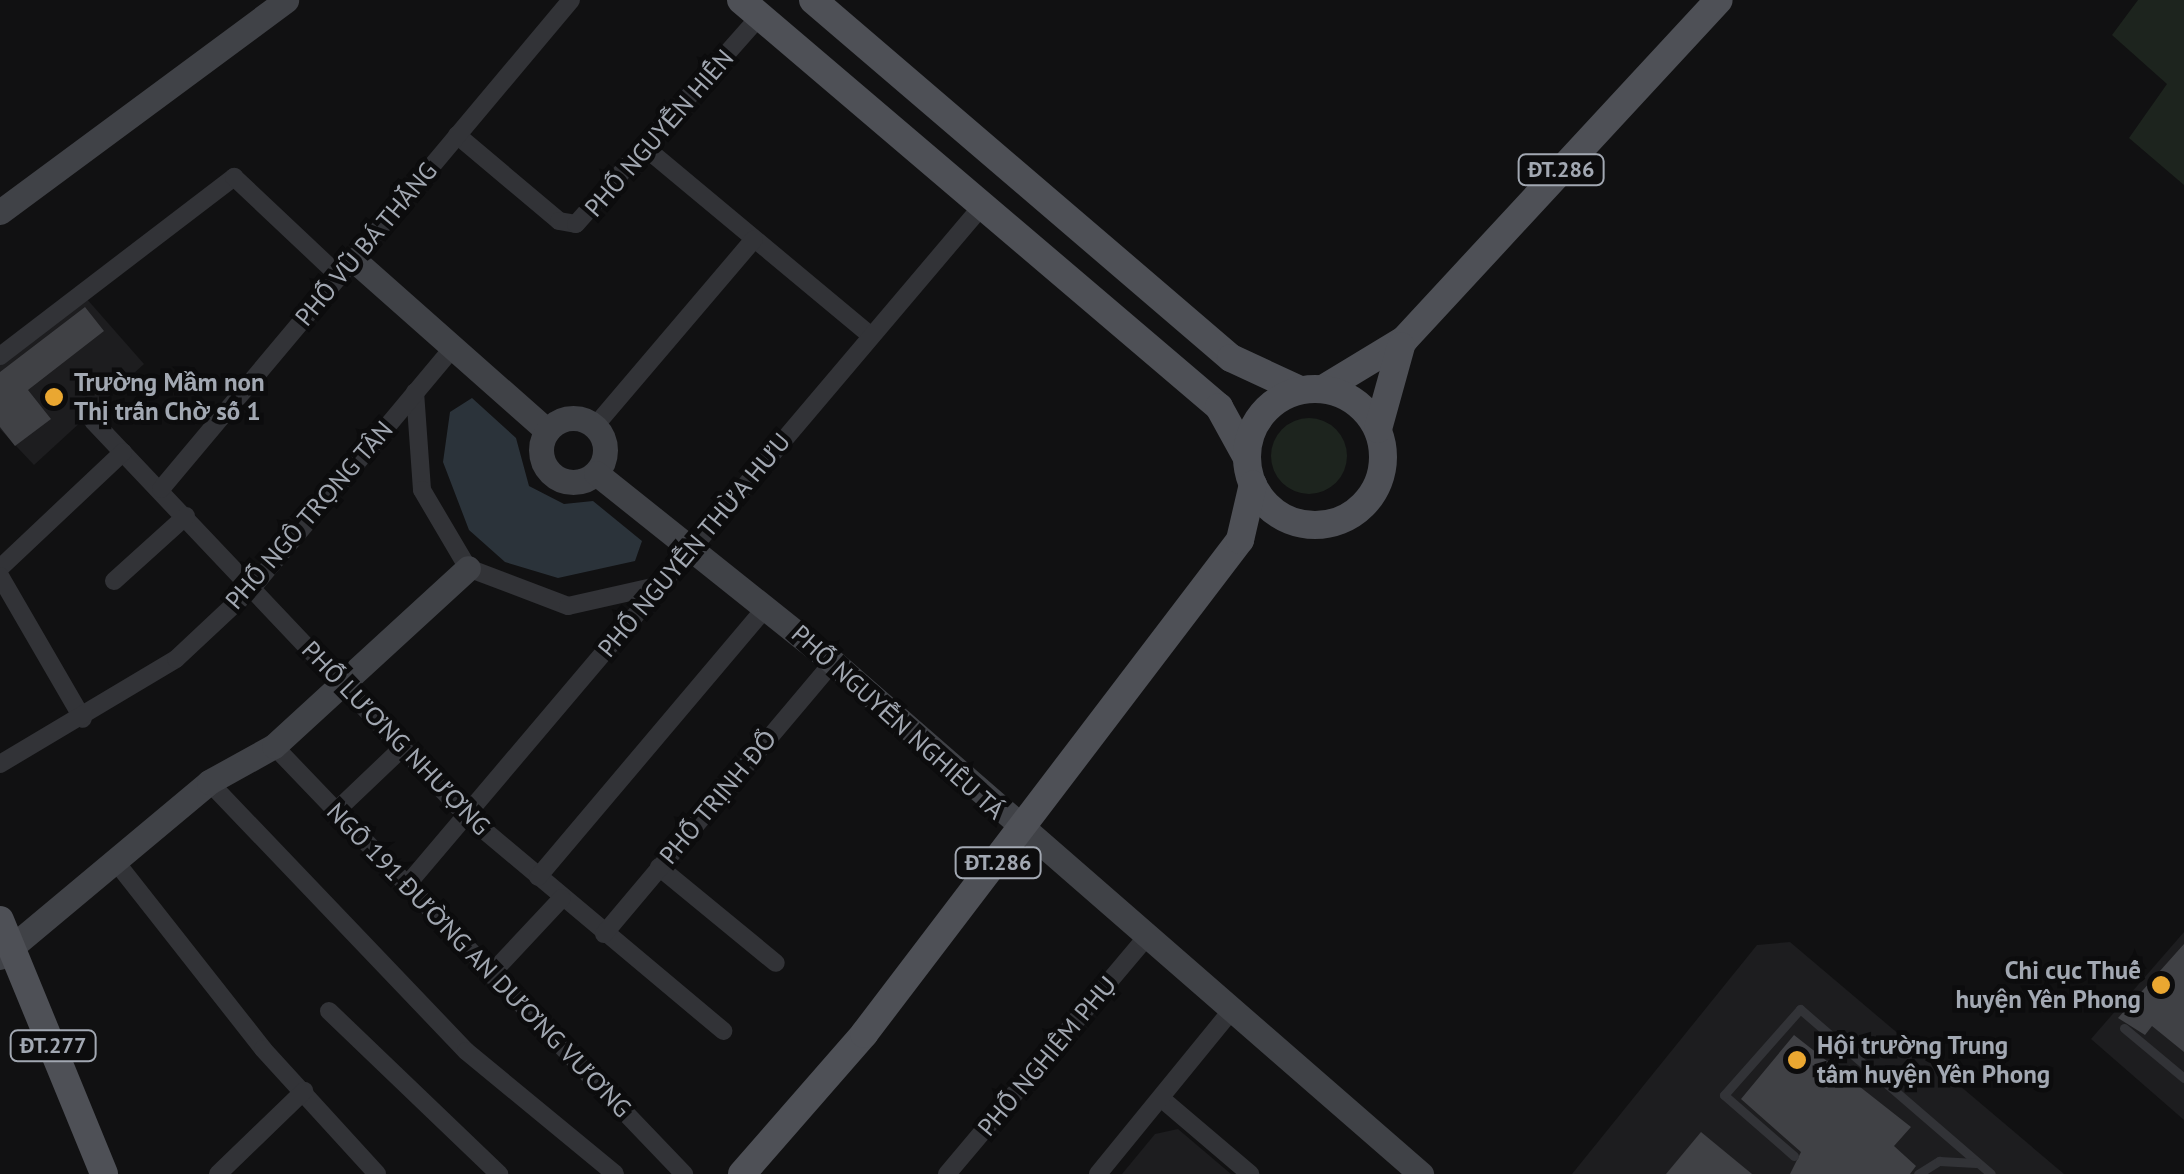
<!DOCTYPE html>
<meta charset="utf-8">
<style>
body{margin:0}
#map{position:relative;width:2184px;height:1174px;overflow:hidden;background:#111112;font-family:"PT Sans",sans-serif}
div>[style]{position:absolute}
.built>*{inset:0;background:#1d1d1f}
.green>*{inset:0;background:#1d241e}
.round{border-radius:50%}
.water>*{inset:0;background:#2b333a}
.building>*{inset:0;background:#404145}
.lane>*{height:9px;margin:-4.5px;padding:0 4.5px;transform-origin:4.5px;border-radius:4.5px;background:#323337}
.street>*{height:18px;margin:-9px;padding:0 9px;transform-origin:9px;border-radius:9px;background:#323337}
.secondary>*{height:25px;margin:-12.5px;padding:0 12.5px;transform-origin:12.5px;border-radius:12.5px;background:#404247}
.secondary>.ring{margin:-12.5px;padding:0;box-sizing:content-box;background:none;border:25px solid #404247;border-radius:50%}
.primary>*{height:28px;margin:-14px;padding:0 14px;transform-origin:14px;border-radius:14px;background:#4e5056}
.primary>.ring{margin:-14px;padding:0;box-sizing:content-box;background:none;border:28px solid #4e5056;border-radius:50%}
.dots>*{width:28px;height:28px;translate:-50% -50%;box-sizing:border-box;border:5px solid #0c0c0d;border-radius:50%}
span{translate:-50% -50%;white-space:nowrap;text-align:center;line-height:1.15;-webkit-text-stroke:9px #0c0c0d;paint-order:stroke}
.shield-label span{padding:2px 8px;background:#0c0c0d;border:2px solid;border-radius:8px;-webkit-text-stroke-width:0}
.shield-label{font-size:22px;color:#a2a8b2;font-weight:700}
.street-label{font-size:25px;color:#a2a8b2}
.poi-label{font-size:25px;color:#a2a8b2;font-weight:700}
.left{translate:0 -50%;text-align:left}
.right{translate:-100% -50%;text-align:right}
</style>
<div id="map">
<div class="built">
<div style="clip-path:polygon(86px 298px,144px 364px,34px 465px,0 429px,0 364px)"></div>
<div style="clip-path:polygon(2184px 932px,2184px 1120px,2091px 1039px)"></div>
<div style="clip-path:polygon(1790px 942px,2064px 1174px,1572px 1174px,1757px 945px)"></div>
<div style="clip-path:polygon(1178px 1129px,1231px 1174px,1122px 1174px,1155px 1134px)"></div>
</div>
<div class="green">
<div style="clip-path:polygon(2138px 0,2184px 0,2184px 185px,2129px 138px,2167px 84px,2112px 35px)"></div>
<div class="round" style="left:1271px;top:418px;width:76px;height:76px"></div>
</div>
<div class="water">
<div style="clip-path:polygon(472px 398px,516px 438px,529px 486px,564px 504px,593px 501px,642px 541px,635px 561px,558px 578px,505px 562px,469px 530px,443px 462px,450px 412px)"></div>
</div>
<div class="building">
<div style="clip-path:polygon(85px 307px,104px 331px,28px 390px,51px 419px,15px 446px,0 427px,0 372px)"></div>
<div style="clip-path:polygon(2184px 944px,2184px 1052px,2152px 1026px,2145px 1035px,2118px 1018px)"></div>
<div style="clip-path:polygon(1794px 1035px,1911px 1127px,1894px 1146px,1916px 1166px,1910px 1174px,1790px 1174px,1801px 1152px,1741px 1099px)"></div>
<div style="clip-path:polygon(1701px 1132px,1752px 1174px,1666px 1174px)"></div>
</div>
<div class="lane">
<div style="left:2124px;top:1028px;width:78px;rotate:39.8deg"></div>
<div style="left:1794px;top:1156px;width:93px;rotate:-138.9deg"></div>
<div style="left:1724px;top:1095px;width:115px;rotate:-48.5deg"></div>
<div style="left:1800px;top:1009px;width:252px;rotate:40.8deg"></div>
<div style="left:1918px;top:1174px;width:25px;rotate:-32deg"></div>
<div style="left:1939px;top:1161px;width:37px;rotate:3deg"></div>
</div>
<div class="street">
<div style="left:457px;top:135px;width:133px;rotate:40.1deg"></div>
<div style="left:559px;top:221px;width:17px;rotate:10deg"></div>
<div style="left:576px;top:224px;width:278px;rotate:-48.5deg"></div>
<div style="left:648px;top:150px;width:290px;rotate:39.8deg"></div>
<div style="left:0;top:356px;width:295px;rotate:-37.4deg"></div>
<div style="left:234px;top:177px;width:146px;rotate:43.3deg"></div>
<div style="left:415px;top:392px;width:98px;rotate:85.9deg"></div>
<div style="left:422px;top:490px;width:91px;rotate:59.5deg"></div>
<div style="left:468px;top:568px;width:107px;rotate:20.8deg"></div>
<div style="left:568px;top:606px;width:91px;rotate:-12.7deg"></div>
<div style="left:93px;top:421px;width:543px;rotate:46.57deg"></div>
<div style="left:466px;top:815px;width:336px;rotate:40deg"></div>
<div style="left:595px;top:426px;width:245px;rotate:-49.6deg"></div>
<div style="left:161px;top:489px;width:638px;rotate:-50.02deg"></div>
<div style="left:0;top:568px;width:169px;rotate:-43.3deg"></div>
<div style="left:0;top:576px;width:165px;rotate:59.9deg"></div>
<div style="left:114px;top:581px;width:97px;rotate:-42.1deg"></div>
<div style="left:274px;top:746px;width:593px;rotate:46.23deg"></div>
<div style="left:0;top:764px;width:205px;rotate:-30.8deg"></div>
<div style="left:176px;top:659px;width:104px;rotate:-43.1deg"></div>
<div style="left:252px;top:588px;width:313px;rotate:-50.1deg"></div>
<div style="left:209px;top:782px;width:372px;rotate:46.3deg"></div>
<div style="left:466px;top:1051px;width:193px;rotate:39.5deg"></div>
<div style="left:336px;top:811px;width:88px;rotate:-43.6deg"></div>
<div style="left:116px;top:862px;width:238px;rotate:51.8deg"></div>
<div style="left:263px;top:1049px;width:169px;rotate:47.6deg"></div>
<div style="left:659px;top:867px;width:151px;rotate:39.4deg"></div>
<div style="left:538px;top:877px;width:355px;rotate:-49.8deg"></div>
<div style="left:406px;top:886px;width:893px;rotate:-49.73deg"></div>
<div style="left:604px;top:934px;width:356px;rotate:-49.9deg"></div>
<div style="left:490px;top:975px;width:105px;rotate:-46.9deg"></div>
<div style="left:329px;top:1011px;width:236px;rotate:43.8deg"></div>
<div style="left:1162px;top:1099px;width:116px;rotate:40.4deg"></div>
<div style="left:218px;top:1174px;width:120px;rotate:-44deg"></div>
<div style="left:947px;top:1174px;width:309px;rotate:-49.9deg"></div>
<div style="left:1098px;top:1174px;width:210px;rotate:-50.8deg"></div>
</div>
<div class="secondary">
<div style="left:0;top:212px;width:356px;rotate:-36.5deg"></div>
<div style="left:354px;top:260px;width:258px;rotate:41.5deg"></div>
<div class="ring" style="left:541px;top:418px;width:39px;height:39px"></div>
<div style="left:596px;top:473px;width:303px;rotate:38.6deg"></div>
<div style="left:833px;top:662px;width:780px;rotate:41.05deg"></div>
<div style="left:0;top:957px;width:273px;rotate:-39.9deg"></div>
<div style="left:209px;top:782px;width:74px;rotate:-29deg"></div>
<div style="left:274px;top:746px;width:263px;rotate:-42.5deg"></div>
</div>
<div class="primary">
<div style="left:741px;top:0;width:628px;rotate:40.41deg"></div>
<div style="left:1219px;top:407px;width:58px;rotate:61.2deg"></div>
<div style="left:813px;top:0;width:550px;rotate:40.58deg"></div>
<div style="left:1231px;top:358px;width:76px;rotate:24.9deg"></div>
<div style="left:1323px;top:389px;width:95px;rotate:-31.2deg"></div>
<div style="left:1404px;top:340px;width:463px;rotate:-47.2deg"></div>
<div class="ring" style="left:1247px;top:389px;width:108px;height:108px"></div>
<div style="left:1378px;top:429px;width:86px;rotate:-74.5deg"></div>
<div style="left:0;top:920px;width:274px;rotate:67.7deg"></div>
<div style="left:742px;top:1174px;width:186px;rotate:-48.9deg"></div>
<div style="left:864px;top:1034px;width:621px;rotate:-52.72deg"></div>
<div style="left:1240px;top:540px;width:57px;rotate:-76.9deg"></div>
</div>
<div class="dots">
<div style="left:54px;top:397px;background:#eaa731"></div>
<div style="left:2161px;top:985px;background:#eaa731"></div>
<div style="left:1797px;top:1060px;background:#eaa731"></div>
</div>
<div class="shield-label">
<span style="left:1561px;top:170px">ĐT.286</span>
<span style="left:998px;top:863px">ĐT.286</span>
<span style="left:53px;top:1046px">ĐT.277</span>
</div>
<div class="street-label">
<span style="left:659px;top:133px;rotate:-49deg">PHỐ NGUYỄN HIẾN</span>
<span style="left:366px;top:244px;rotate:-50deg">PHỐ VŨ BÁ THẮNG</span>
<span style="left:309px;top:515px;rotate:-49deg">PHỐ NGÔ TRỌNG TÂN</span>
<span style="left:694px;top:545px;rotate:-50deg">PHỐ NGUYỄN THỪA HƯU</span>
<span style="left:898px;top:722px;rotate:42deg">PHỐ NGUYỄN NGHIÊU TÁ</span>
<span style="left:396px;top:738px;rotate:46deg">PHỐ LƯƠNG NHƯỢNG</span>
<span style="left:718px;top:797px;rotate:-50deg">PHỐ TRỊNH ĐỔ</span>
<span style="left:479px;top:960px;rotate:46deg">NGÕ 191 ĐƯỜNG AN DƯƠNG VƯƠNG</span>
<span style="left:1047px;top:1056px;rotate:-50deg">PHỐ NGHIÊM PHỤ</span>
</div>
<div class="poi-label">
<span class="left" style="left:74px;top:397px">Trường Mầm non<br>Thị trấn Chờ số 1</span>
<span class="right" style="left:2141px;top:985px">Chi cục Thuế<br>huyện Yên Phong</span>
<span class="left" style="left:1817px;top:1060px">Hội trường Trung<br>tâm huyện Yên Phong</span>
</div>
</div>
